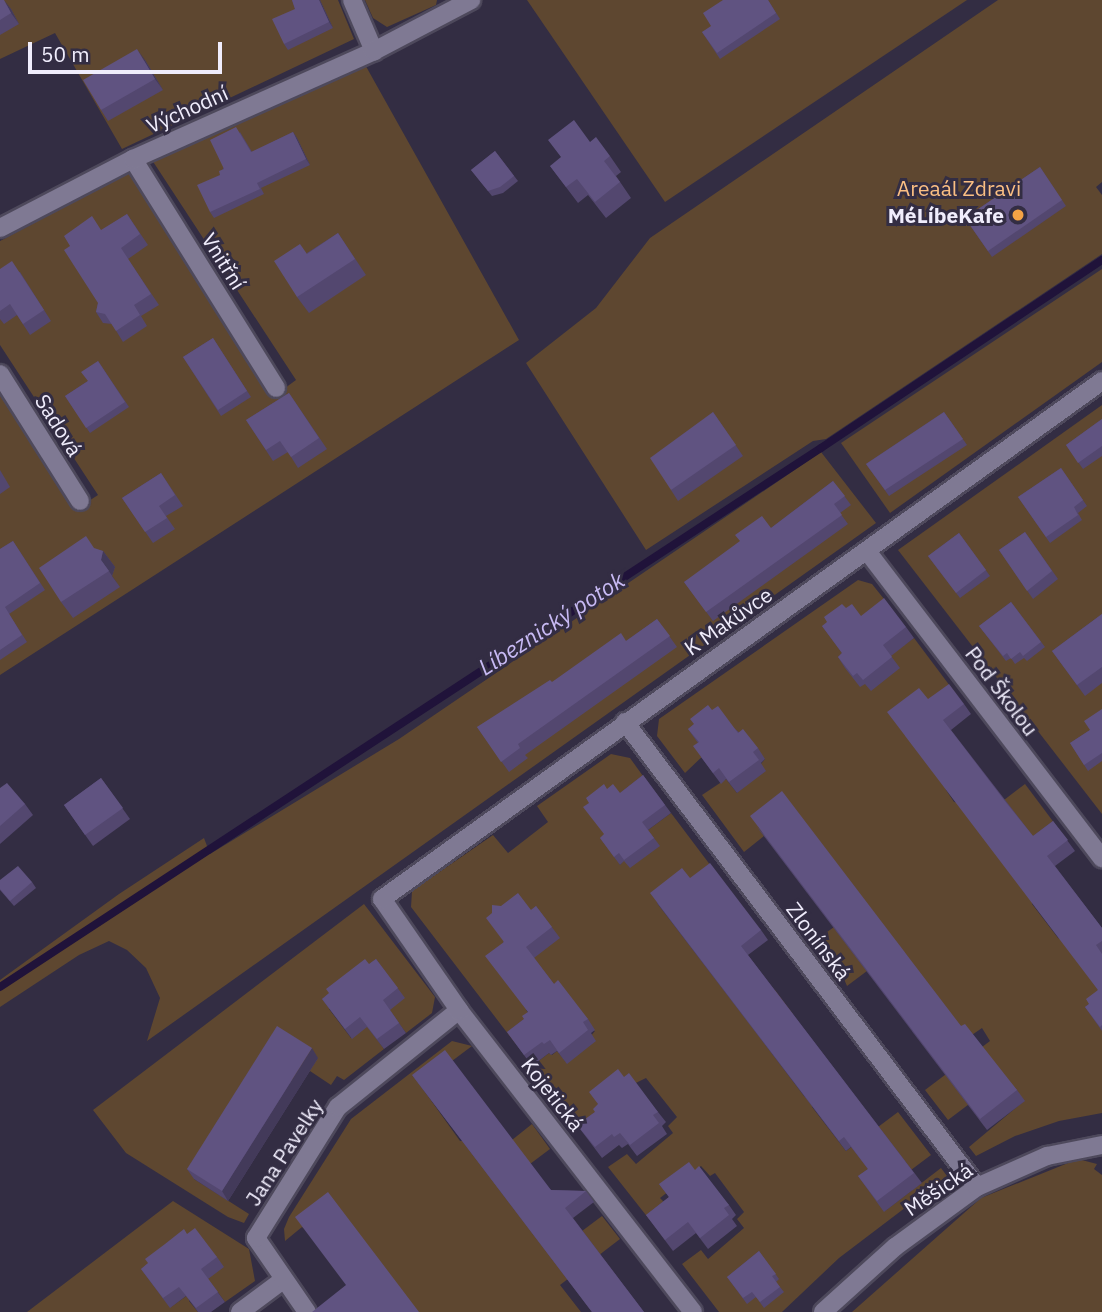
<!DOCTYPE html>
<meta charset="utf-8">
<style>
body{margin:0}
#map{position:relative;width:1102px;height:1312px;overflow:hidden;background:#332d43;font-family:"IBM Plex Sans",sans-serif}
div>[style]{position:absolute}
.green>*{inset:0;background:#5e4730}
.stream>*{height:8px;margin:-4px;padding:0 4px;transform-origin:4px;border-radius:4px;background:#20133a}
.roads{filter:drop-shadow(2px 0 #4e495c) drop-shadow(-2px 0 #4e495c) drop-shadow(0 2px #4e495c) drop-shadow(0 -2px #4e495c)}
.minor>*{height:18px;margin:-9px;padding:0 9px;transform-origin:9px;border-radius:9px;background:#7f7993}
.tertiary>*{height:18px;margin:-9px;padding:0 9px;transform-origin:9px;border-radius:9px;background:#7f7993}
.wall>*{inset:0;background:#53476f}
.shaded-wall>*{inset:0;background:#433a5a}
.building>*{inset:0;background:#605381}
.dots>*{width:19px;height:19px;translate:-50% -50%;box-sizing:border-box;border:4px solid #332d43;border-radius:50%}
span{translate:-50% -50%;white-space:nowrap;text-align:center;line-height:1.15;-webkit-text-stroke:6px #332d43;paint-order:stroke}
.street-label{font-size:21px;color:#f0edfc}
.park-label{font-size:21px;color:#fbbf83}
.poi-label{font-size:21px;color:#f0edfc;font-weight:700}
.right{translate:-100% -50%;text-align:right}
.water-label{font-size:23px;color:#c8baf4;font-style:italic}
.scale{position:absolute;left:28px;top:42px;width:194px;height:32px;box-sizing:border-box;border:4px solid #f0edfc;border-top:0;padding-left:9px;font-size:21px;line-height:24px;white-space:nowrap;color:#f0edfc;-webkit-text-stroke:5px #332d43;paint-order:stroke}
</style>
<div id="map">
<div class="green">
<div style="clip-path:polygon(0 0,338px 0,354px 39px,122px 149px,55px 33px,0 59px)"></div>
<div style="clip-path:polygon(365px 0,437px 0,436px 5px,387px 27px,373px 18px)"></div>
<div style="clip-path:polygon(527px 0,967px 0,665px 202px)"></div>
<div style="clip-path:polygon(998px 0,1102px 0,1102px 182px,1096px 187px,1102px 195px,1102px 254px,826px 439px,813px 441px,646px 550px,526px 363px,596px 308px,650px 238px)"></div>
<div style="clip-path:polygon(363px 61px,519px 340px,0 675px,0 395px,75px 510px,98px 495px,0 345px,0 241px,129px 173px,274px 396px,296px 380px,152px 160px)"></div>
<div style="clip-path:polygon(1102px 269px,1102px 362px,890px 513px,841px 443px)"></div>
<div style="clip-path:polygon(1102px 405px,1102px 814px,898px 550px)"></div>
<div style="clip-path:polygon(821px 452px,876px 523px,147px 1041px,160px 998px,146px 968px,127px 950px,109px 941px,79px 955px,0 1007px,0 980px,119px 894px,204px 838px,210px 854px,399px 739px)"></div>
<div style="clip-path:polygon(858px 580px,872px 584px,892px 609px,890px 655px,914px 638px,956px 694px,935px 709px,946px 790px,954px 802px,1012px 810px,1004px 800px,1025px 784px,1055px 824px,1032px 904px,1058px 938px,1102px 956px,1102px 1113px,1059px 1121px,1015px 1136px,976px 1156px,969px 1147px,1024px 1101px,1005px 1077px,948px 1120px,925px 1090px,990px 1041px,982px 1028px,969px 1037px,867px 971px,847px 986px,838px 965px,813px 942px,834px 927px,758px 827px,764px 836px,744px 852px,702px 795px,726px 779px,737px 793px,765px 759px,706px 753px,685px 773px,657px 736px,659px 719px)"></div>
<div style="clip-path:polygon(611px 754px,630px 758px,648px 783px,610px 842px,620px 865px,648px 830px,671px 813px,717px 874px,657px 903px,743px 1015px,775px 990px,793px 1014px,761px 1039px,804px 1096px,814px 1104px,812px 1107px,846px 1151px,898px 1112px,931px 1155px,911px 1170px,876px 1179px,866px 1186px,885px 1211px,941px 1168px,947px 1176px,839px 1258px,782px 1312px,719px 1312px,682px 1264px,701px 1250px,708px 1259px,744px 1228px,737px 1219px,744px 1212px,715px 1173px,710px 1176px,701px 1166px,660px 1198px,667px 1205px,649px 1219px,608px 1167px,627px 1154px,636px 1164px,673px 1133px,668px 1126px,677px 1117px,646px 1078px,597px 1102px,602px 1110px,578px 1128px,532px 1066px,549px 1053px,552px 1055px,557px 1051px,567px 1063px,595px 1031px,526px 1010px,536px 1022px,515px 1043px,411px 907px,412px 891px,493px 835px,508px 853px,548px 822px,537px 806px)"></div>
<div style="clip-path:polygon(364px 904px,435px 997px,432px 1013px,406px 1033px,392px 1014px,329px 1009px,351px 1038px,370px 1024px,370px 1030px,384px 1049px,344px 1080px,337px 1076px,331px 1085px,310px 1071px,194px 1179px,249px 1214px,244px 1223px,228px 1217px,126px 1153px,93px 1110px)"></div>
<div style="clip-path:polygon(452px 1041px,472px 1046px,420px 1085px,460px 1141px,512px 1140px,532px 1124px,550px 1149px,498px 1188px,550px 1255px,602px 1216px,620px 1239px,560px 1285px,581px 1312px,418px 1312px,302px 1227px,285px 1241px,284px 1229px,289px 1217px,351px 1119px)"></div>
<div style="clip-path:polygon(1078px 1159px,1097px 1164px,1094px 1169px,1102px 1175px,1102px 1312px,852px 1312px,981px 1198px)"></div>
<div style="clip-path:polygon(173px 1201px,249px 1249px,255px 1281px,225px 1302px,211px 1283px,205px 1281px,170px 1308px,189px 1294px,189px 1301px,198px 1312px,27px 1312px)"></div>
</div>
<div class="stream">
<div style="left:0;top:987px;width:982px;rotate:-33.29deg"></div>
<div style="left:821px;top:448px;width:338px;rotate:-33.8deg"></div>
</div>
<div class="roads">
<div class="minor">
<div style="left:352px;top:0;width:56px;rotate:66.7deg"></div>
<div style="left:133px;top:159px;width:270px;rotate:58deg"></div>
<div style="left:0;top:228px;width:150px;rotate:-27.4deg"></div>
<div style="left:133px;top:159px;width:264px;rotate:-24.1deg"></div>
<div style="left:374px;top:51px;width:110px;rotate:-27.7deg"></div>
<div style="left:0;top:374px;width:150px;rotate:57.8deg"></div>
<div style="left:867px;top:551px;width:387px;rotate:52.6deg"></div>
<div style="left:625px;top:722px;width:583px;rotate:52.87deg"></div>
<div style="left:240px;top:1312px;width:54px;rotate:-36.7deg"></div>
<div style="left:307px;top:1312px;width:90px;rotate:-124.6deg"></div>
<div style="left:256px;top:1238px;width:155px;rotate:-58deg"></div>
<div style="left:338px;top:1107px;width:155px;rotate:-38.7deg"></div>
<div style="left:693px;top:1312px;width:382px;rotate:-127.8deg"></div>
<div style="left:459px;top:1010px;width:135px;rotate:-124.7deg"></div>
<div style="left:382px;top:899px;width:887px;rotate:-35.73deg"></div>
</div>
<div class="tertiary">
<div style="left:823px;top:1312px;width:97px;rotate:-42.1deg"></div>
<div style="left:895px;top:1247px;width:102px;rotate:-36.2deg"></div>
<div style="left:977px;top:1187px;width:77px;rotate:-23.9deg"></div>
<div style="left:1047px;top:1156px;width:56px;rotate:-11.3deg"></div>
</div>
</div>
<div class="wall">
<div style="clip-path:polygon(0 0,11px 9px,19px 24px,0 35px)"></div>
<div style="clip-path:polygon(292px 0,320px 0,333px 28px,288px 50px,284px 44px,295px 9px)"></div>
<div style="clip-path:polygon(768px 0,780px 19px,720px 59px,702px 32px)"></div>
<div style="clip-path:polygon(145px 60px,163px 90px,108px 121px,101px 110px)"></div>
<div style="clip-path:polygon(240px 132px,252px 152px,293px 132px,297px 138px,310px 165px,261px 188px,264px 194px,214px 218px,210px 212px,220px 175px)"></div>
<div style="clip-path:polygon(495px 151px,518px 181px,503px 193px,492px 196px,471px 170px)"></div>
<div style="clip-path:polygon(610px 156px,621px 172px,616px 176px,631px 198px,606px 218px,588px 195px,578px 203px,550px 166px)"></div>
<div style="clip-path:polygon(1040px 167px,1066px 206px,992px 257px,965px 218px)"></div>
<div style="clip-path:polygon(127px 214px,148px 245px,128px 259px,159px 305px,141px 316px,147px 326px,123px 342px,112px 324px,103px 323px,96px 312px,98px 303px,102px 230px)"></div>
<div style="clip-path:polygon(338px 233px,366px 275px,309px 313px,297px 297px,307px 253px)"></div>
<div style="clip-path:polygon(0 269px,20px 272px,51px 321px,30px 335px,17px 315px,4px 324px,0 319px)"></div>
<div style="clip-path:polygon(213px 338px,251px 397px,221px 416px,183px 357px)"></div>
<div style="clip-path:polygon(98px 361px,129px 407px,90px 433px,65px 396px,88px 381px)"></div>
<div style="clip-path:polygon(289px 393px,327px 449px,298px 468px,288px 452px,273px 461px,246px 420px)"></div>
<div style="clip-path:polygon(713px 412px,743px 456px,678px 501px,671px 490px)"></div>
<div style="clip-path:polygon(944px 412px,967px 445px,889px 496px,866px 464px)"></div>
<div style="clip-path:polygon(1102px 419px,1102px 456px,1083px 469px,1066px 445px)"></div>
<div style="clip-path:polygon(1061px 468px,1087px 506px,1078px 513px,1082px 520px,1050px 543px,1018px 497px)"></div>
<div style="clip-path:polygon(0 470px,10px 487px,0 494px)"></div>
<div style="clip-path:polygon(161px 473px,183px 506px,166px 516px,175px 529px,153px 543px,122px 498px)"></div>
<div style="clip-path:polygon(833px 481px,851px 505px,840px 513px,848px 524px,713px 621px,684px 582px,771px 528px)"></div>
<div style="clip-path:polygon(1025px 532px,1058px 579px,1033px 599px,999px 550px)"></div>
<div style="clip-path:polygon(959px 533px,990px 576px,960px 598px,928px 556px)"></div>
<div style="clip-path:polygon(13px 541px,45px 590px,9px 614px,27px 642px,0 660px,0 549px)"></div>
<div style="clip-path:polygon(95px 549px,103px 551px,115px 567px,112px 576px,120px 587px,73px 618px,61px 602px)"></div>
<div style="clip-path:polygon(1011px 602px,1045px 647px,1027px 661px,1024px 658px,1015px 664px,1011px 658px,1006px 661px,979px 626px)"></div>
<div style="clip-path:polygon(1102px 614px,1102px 683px,1085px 696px,1052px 651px)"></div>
<div style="clip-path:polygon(861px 616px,906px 627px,914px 638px,891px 656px,900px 668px,871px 691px,865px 684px,860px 687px,845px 668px,838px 657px,842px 653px,822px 626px)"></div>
<div style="clip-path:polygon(657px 619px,677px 647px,525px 755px,528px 758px,509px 772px,477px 727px,552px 682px,626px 641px)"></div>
<div style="clip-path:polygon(928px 699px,964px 704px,971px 714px,951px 730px,1033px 836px,1053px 821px,1075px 851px,1055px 866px,1102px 928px,1102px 1031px,1085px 1007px,1089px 1004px,1098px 990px)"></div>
<div style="clip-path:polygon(1102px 709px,1102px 761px,1088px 771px,1070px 743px,1090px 730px)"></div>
<div style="clip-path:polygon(712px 710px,758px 748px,765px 759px,761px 763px,766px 771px,737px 793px,726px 779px,721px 784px,701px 757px,698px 743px,688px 729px)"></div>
<div style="clip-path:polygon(643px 775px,671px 813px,648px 830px,660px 846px,630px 868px,624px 861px,620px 865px,600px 838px,604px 835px,607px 789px,620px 793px)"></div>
<div style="clip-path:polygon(101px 778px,130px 819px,93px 846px,64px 805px)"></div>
<div style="clip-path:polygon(0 788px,25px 804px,33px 815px,0 844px)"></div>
<div style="clip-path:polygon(757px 827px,961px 1026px,1017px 1090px,1025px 1101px,987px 1130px)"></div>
<div style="clip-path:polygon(690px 878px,761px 930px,768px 940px,748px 955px,922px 1183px,884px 1212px,858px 1176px,868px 1169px,851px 1147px,846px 1151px,657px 903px)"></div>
<div style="clip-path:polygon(0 880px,32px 882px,36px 888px,14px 906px,0 890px)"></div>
<div style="clip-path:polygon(536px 906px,560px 938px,534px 958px,554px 984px,588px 1019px,595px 1030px,591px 1033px,596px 1041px,567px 1064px,557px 1051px,551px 1055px,549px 1053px,532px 1066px,507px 1032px,524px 1019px,528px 1012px,503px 942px,531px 910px)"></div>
<div style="clip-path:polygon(376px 959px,405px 998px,390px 1010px,406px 1033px,384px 1049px,367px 1027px,352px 1039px,322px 999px)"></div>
<div style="clip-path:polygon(318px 1058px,228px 1201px,194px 1179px,187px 1169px)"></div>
<div style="clip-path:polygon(412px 1075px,551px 1190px,586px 1191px,594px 1202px,573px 1218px,644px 1312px,592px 1312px)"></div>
<div style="clip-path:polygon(624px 1077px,658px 1112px,666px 1122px,662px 1126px,667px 1134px,637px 1156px,628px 1144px,622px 1148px,619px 1145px,602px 1158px,577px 1125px,595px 1112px,598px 1105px)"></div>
<div style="clip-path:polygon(695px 1170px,729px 1205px,736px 1215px,732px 1219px,737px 1226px,708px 1249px,696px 1233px,673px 1251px,646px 1215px,669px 1197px,659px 1184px)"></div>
<div style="clip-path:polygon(187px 1234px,217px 1257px,224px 1267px,208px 1279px,225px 1302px,211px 1312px,198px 1312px,186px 1296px,170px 1308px,141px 1269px)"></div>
<div style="clip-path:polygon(759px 1251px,779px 1279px,776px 1282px,784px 1292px,764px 1308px,756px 1297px,747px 1304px,727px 1277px)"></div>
</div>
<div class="shaded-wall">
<div style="clip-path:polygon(4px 0,11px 9px,19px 24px,11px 13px)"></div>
<div style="clip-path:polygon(319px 0,320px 0,333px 28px,329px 22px)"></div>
<div style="clip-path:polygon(137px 49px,145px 60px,163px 90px,155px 79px)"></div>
<div style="clip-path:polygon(293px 132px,297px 138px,310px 165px,306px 159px)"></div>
<div style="clip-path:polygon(103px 551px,115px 567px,112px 576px,120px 587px,101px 560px)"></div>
<div style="clip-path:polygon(312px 1048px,318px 1058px,228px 1201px,222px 1191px)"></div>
</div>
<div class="building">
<div style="clip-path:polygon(0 0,4px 0,11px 13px,0 20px)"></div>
<div style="clip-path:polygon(292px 0,319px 0,329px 22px,284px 44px,272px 19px,295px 9px)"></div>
<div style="clip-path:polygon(723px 0,768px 0,776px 13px,717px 53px,702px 32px,711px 26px,703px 13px)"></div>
<div style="clip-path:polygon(137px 49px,155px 79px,101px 110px,83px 80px)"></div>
<div style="clip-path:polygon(574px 120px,590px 142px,596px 137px,610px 156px,604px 161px,620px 182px,595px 202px,577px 179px,566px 187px,550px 166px,561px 157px,548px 140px)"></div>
<div style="clip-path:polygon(236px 127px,251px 152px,293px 132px,306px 159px,257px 183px,260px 189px,210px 212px,197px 185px,220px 175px,219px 171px,224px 169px,210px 140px)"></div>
<div style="clip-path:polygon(495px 151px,514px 176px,500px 187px,488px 191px,471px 170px)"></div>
<div style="clip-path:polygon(1040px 167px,1062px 200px,988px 251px,965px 218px)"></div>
<div style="clip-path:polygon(127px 214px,140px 234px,121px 248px,151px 294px,134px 305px,140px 315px,116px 331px,105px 314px,96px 312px,98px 303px,64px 250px,70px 246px,64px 236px,92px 216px,101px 230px)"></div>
<div style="clip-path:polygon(338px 233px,355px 259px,297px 297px,274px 261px,300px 244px,307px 254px)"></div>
<div style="clip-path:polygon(12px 261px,44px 310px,23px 324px,10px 304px,0 311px,0 269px)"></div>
<div style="clip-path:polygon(213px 338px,247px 391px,218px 410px,183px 357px)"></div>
<div style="clip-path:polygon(98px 361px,125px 402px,86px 428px,65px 396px,88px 381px,81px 372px)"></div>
<div style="clip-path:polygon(289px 393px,319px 438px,291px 457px,280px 441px,266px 450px,246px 420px)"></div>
<div style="clip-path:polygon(713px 412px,736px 445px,671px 490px,650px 458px)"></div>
<div style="clip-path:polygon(944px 412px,963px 439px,885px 490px,866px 464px)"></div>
<div style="clip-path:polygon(1102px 419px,1102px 446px,1078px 463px,1066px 445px)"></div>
<div style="clip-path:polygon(1061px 468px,1083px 500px,1074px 507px,1078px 515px,1046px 537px,1018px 497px)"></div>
<div style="clip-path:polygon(161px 473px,175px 495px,159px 506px,167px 518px,145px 532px,122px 498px)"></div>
<div style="clip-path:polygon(833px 481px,845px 496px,834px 504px,842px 515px,706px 612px,684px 582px,740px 541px,735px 535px,762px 516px,771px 528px)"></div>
<div style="clip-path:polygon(1025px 532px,1052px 571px,1027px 591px,999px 550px)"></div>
<div style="clip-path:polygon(959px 533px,986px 570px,956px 593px,928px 556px)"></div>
<div style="clip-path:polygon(86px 536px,94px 548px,103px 551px,101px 560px,109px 571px,61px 602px,39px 568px)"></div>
<div style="clip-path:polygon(13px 541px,40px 583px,5px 607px,22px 635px,0 650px,0 549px)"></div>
<div style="clip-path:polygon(884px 598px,906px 627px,883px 645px,892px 657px,863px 680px,857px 673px,853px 676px,838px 657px,842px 653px,822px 626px,827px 622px,824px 617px,842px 604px,846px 608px,852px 604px,861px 616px)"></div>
<div style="clip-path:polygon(1011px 602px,1041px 642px,1023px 656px,1020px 652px,1011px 659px,1007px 653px,1003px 656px,979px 626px)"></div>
<div style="clip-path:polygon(1102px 614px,1102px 667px,1077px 685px,1052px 651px)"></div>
<div style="clip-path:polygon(657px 619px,670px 636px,518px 744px,520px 748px,501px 762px,477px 727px,550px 680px,552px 682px,621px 633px,626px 641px)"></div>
<div style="clip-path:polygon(949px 684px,964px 704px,943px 720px,1004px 800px,1033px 836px,1053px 821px,1068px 840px,1047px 856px,1102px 928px,1102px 941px,1096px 945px,1102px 954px,1102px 1025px,1100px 1027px,1085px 1007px,1089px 1004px,1086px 999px,1098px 990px,887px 712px,919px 688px,928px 699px)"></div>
<div style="clip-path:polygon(708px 705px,712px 710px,718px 706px,738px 733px,743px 729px,758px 748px,753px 752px,759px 760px,729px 782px,719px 768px,713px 773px,693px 746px,699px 742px,688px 729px,694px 724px,690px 719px)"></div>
<div style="clip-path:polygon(1102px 709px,1102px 753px,1084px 765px,1070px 743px,1090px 730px,1084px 721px)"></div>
<div style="clip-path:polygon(643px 775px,665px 805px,642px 822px,654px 838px,624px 860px,619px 853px,614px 857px,600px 838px,604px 834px,583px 807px,589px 803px,586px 798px,604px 784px,607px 789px,613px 784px,620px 793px)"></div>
<div style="clip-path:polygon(101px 778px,123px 808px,85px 835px,64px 805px)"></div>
<div style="clip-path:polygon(7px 783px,25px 804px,0 826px,0 788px)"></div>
<div style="clip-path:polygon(782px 791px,961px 1026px,965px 1024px,1017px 1090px,980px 1119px,750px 816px)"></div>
<div style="clip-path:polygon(710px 863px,761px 930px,741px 946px,914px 1173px,877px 1201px,858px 1176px,868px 1169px,844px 1137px,839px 1141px,650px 893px,682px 868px,690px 878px)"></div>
<div style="clip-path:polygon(18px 866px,32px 882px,10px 901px,0 889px,0 880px)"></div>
<div style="clip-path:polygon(518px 893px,531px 910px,536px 906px,552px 927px,526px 947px,554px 984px,558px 980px,588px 1019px,583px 1022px,588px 1030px,559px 1053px,550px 1040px,544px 1044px,542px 1042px,524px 1055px,507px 1032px,524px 1019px,522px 1016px,528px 1012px,485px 956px,504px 942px,486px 918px,492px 913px,492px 905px,501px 906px)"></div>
<div style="clip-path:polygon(365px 959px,369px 964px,376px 959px,398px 988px,383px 1000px,399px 1023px,377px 1039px,360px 1017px,345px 1029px,322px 999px,329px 993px,326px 989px)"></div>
<div style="clip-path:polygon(277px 1026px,312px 1048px,222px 1191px,187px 1169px)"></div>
<div style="clip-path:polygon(445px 1050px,551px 1190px,586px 1191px,565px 1208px,644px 1312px,592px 1312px,412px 1075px)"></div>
<div style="clip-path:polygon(618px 1069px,624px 1077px,629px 1073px,658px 1112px,653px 1115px,659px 1123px,630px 1145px,620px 1133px,614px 1137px,612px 1134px,595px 1147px,577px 1125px,595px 1112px,593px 1109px,598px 1104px,589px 1092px)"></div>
<div style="clip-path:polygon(689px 1162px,695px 1170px,699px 1166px,729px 1205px,724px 1208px,729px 1215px,700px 1238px,688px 1222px,665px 1240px,646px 1215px,669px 1197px,659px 1184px)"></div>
<div style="clip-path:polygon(328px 1192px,419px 1312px,312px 1312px,346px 1285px,295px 1217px)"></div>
<div style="clip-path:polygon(195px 1228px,217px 1257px,201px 1269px,218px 1292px,196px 1308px,179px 1287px,163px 1298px,141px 1269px,148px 1263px,145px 1259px,165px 1244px,184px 1229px,187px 1234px)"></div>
<div style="clip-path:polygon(759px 1251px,776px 1274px,772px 1276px,780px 1287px,760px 1302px,752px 1292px,743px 1298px,727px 1277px)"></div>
</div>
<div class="dots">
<div style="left:1018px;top:215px;background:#f5a345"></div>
</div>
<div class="street-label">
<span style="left:187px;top:109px;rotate:-24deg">Východní</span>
<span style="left:224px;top:261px;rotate:58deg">Vnitřní</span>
<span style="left:59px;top:425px;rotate:58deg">Sadová</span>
<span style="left:728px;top:621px;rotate:-35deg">K Makůvce</span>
<span style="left:1002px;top:691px;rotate:53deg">Pod Školou</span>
<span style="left:819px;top:941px;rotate:53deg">Zlonínská</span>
<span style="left:553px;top:1094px;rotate:52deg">Kojetická</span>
<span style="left:284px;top:1152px;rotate:-57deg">Jana Pavelky</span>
<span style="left:938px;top:1189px;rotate:-34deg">Měšická</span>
</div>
<div class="park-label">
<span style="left:959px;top:188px">Areaál Zdravi</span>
</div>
<div class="poi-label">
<span class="right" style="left:1004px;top:215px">MéLíbeKafe</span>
</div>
<div class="water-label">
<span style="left:551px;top:623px;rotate:-33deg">Líbeznický potok</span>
</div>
<div class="scale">50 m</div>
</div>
